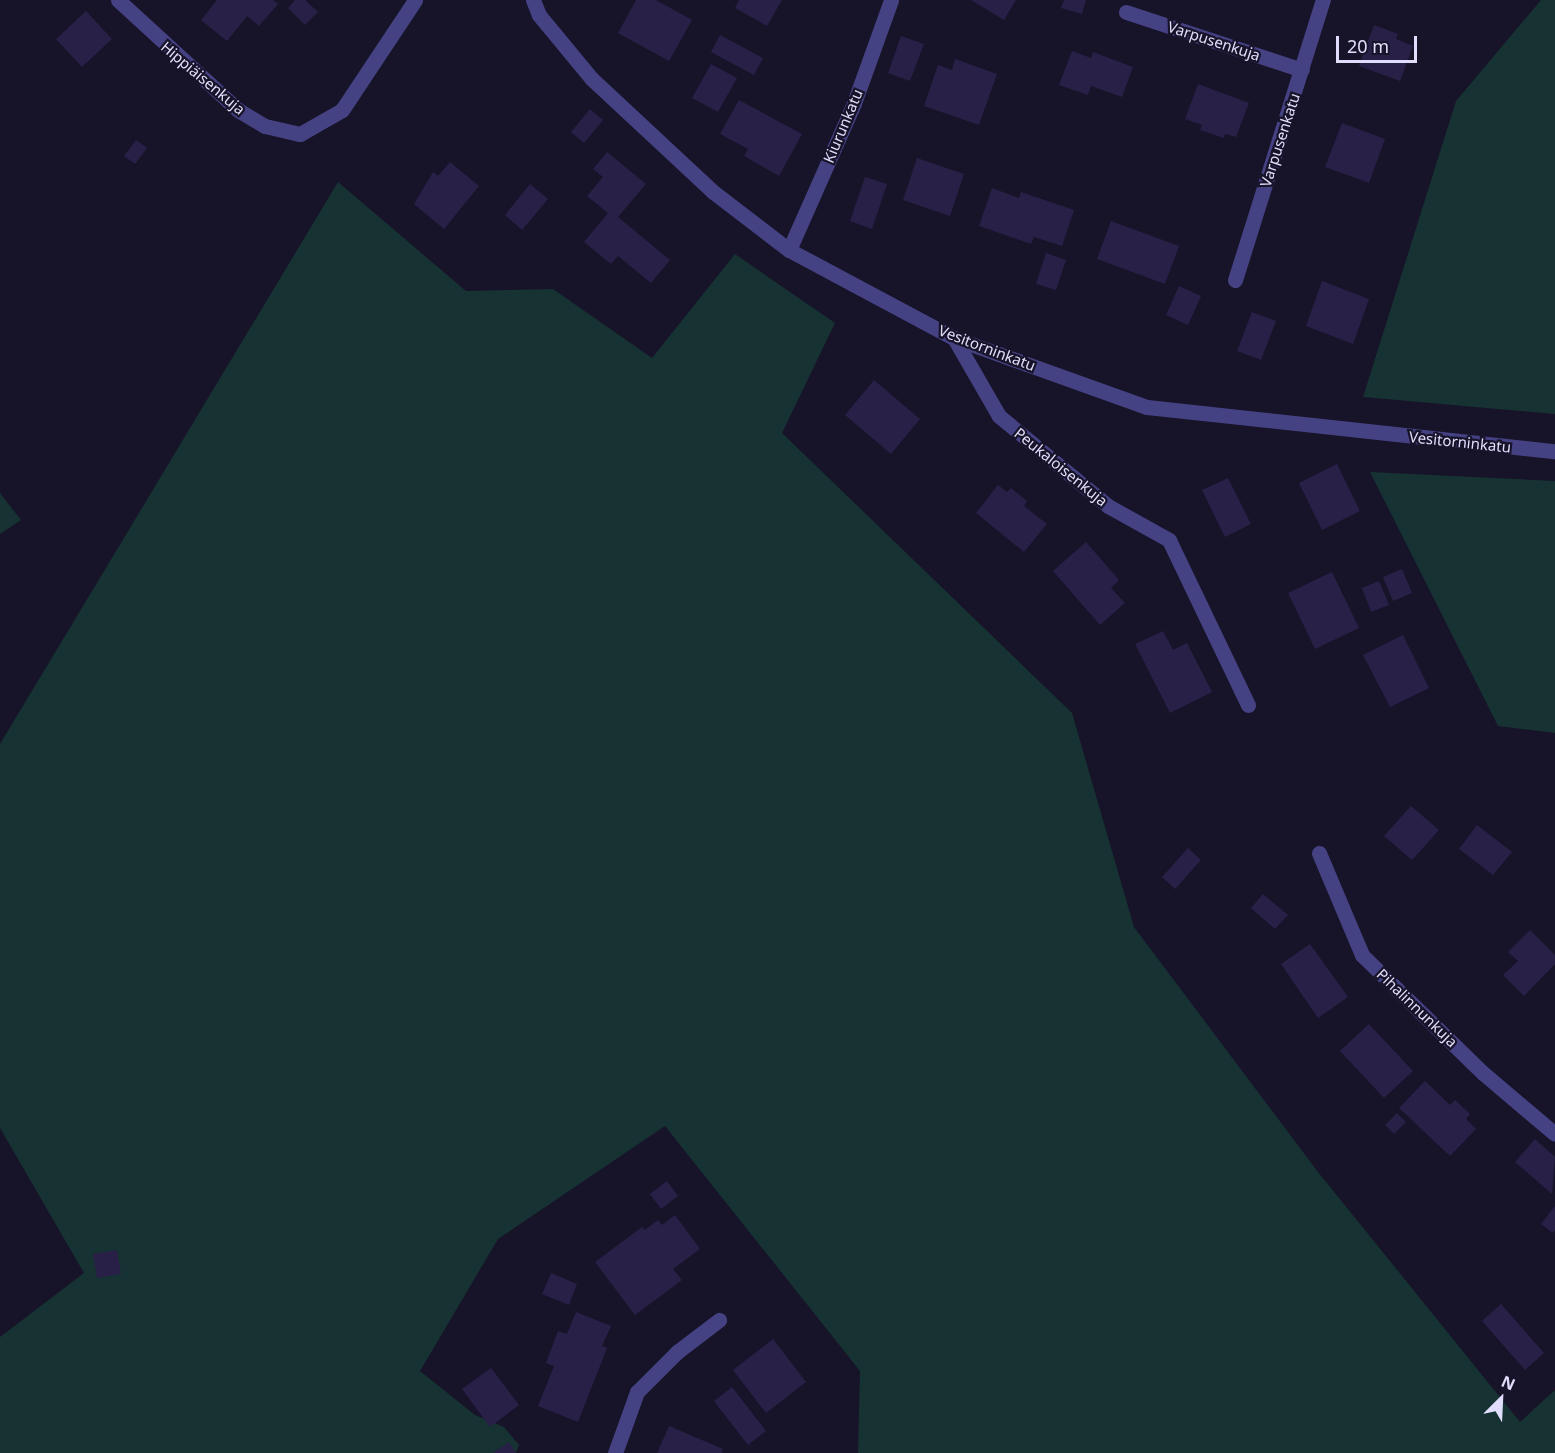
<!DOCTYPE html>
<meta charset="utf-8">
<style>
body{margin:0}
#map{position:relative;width:1555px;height:1453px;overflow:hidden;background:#171329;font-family:"Noto Sans",sans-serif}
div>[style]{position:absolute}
.green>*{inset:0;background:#163232}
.building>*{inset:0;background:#292048}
.minor>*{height:15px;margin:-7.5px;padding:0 7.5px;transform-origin:7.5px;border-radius:7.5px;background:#454284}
span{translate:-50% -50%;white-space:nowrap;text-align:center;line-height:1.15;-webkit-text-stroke:4.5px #171329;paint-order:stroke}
.street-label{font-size:15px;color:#e1ddfc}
.north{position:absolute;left:1471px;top:1369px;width:60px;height:60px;-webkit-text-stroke:4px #171329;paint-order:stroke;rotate:24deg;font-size:16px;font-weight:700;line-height:24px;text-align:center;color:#e1ddfc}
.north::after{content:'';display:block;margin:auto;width:21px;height:27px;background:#e1ddfc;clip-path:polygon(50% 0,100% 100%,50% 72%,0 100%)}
.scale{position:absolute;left:1336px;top:36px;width:81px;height:27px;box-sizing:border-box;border:3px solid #e1ddfc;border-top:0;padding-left:8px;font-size:18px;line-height:21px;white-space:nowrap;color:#e1ddfc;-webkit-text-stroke:4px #171329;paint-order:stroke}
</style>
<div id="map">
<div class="green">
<div style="clip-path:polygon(1541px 0,1555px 0,1555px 414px,1363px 397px,1456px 101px)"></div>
<div style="clip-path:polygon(338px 182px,466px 291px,553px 289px,652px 358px,735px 254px,835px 323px,782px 433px,1072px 713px,1134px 927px,1318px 1172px,1520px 1422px,1555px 1390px,1555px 1453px,858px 1453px,860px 1371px,665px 1126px,498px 1239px,420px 1371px,475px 1415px,504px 1427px,519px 1445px,516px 1453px,0 1453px,0 1337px,84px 1273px,0 1128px,0 744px)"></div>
<div style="clip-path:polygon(1370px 472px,1555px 481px,1555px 733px,1498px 726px)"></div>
<div style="clip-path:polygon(0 493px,21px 520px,0 534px)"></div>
</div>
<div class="building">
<div style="clip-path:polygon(217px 0,273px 0,278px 4px,259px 26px,247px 16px,227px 41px,201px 20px)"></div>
<div style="clip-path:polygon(295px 0,305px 0,318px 12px,305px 25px,288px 8px)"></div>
<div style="clip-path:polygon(636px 0,656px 0,692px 20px,669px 61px,618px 33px)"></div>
<div style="clip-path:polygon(739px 0,782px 0,767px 26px,735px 8px)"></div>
<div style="clip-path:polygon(971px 0,1016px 0,1004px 20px)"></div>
<div style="clip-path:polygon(1064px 0,1086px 0,1082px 14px,1061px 8px)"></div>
<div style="clip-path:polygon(86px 11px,112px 39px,82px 67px,56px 39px)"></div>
<div style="clip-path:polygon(1374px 25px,1398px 34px,1396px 39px,1413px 46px,1400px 81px,1359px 66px)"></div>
<div style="clip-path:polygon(720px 35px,763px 58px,754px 75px,711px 52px)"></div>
<div style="clip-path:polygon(901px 36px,924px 44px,910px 81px,888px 73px)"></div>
<div style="clip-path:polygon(1072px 51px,1091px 58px,1093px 52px,1133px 67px,1122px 97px,1091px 86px,1088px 95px,1059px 85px)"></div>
<div style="clip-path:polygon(955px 59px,997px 74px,979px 125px,924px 106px,938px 65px,952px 70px)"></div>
<div style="clip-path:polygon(711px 64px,737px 78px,718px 112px,692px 98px)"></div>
<div style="clip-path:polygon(1198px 84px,1249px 103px,1236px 137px,1225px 134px,1224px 138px,1200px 130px,1202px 125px,1185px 119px)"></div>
<div style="clip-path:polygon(739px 100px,802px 134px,779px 176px,744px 156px,748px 149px,720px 134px)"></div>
<div style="clip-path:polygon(590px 109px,603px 120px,584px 143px,571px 132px)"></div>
<div style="clip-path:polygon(1342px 123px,1385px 139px,1369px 183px,1325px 167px)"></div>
<div style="clip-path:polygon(136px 140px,147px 148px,135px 164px,124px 156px)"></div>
<div style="clip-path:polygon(607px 152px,646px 184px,618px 217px,670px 260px,651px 283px,618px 256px,611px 264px,584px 242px,608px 213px,587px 196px,603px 177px,593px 169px)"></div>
<div style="clip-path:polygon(917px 158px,964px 174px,950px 216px,903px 200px)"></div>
<div style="clip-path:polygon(450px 162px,479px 186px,444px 229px,414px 204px,433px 172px,438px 176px)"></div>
<div style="clip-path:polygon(865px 177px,887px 184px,872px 229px,850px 221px)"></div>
<div style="clip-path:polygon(530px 184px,548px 199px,522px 230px,505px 215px)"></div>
<div style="clip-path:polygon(992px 188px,1019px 198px,1021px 192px,1074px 210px,1062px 246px,1034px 237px,1031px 244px,979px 226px)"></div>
<div style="clip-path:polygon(1111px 221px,1179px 246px,1165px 284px,1097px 259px)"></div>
<div style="clip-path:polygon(1046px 253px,1066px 260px,1056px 290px,1036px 284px)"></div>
<div style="clip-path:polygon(1322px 281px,1369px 299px,1353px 344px,1306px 326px)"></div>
<div style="clip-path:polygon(1179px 286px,1201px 296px,1188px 325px,1166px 315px)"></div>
<div style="clip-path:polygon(1252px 312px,1276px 321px,1261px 360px,1237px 351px)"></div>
<div style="clip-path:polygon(874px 380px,920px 419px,891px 454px,845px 415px)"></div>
<div style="clip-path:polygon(1337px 464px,1360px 511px,1322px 530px,1299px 483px)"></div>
<div style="clip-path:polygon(1228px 478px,1251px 524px,1225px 537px,1202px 490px)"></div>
<div style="clip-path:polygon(998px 485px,1007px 492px,1011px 488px,1027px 501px,1024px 506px,1047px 524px,1024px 552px,976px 513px)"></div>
<div style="clip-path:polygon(1086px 542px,1119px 580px,1111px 588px,1125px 603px,1100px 625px,1053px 571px)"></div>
<div style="clip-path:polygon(1402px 569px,1412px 593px,1393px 601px,1383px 577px)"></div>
<div style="clip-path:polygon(1332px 572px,1359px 628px,1315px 649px,1288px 593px)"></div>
<div style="clip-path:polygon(1379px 581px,1389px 605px,1371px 612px,1362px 588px)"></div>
<div style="clip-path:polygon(1163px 631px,1173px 650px,1187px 643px,1212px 692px,1170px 713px,1135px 644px)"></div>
<div style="clip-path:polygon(1403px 635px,1429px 688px,1390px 707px,1363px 655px)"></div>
<div style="clip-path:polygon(1411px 806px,1439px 830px,1412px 860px,1384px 836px)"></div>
<div style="clip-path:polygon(1477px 825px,1512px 852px,1493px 875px,1459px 849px)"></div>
<div style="clip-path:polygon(1188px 848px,1201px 860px,1175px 889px,1162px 877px)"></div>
<div style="clip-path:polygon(1263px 894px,1288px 915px,1275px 929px,1251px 908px)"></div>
<div style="clip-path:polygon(1530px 930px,1555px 955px,1555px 964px,1524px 996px,1503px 975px,1518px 961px,1508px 952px)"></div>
<div style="clip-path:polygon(1310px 944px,1348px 997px,1318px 1018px,1281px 964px)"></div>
<div style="clip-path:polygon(1369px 1024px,1413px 1071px,1384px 1098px,1340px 1051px)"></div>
<div style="clip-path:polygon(1425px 1081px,1450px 1105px,1455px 1100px,1470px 1114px,1466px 1119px,1476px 1129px,1450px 1156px,1399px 1108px)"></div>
<div style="clip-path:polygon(1397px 1113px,1406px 1122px,1394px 1134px,1385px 1125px)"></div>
<div style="clip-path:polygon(1535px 1139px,1555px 1157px,1552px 1194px,1515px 1162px)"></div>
<div style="clip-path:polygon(667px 1181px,678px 1196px,661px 1209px,650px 1194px)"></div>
<div style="clip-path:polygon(1555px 1206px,1555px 1230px,1553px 1233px,1541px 1224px)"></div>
<div style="clip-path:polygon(675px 1215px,700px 1249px,673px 1269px,682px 1280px,635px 1315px,595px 1262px,642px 1227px,645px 1230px,658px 1220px,662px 1225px)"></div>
<div style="clip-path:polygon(117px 1250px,121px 1274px,97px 1278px,93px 1254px)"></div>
<div style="clip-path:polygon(551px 1273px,577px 1284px,569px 1305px,542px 1294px)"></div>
<div style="clip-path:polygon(1501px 1304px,1544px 1353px,1525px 1370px,1482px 1321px)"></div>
<div style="clip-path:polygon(576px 1312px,611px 1326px,602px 1346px,607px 1348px,578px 1422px,538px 1406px,554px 1366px,546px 1363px,558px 1331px,567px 1334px)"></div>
<div style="clip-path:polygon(773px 1339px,806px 1382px,766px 1413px,733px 1370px)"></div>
<div style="clip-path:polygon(491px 1368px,519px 1405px,490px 1427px,462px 1389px)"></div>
<div style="clip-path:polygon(732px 1387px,766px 1431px,748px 1445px,714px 1401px)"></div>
<div style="clip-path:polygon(669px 1426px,723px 1449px,722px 1453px,657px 1453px)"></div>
<div style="clip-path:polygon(509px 1442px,516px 1453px,493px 1453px)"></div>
</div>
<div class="minor">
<div style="left:118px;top:0;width:163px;rotate:42.5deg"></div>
<div style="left:238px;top:110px;width:31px;rotate:31deg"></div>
<div style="left:265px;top:126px;width:36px;rotate:13deg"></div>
<div style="left:300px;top:134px;width:48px;rotate:-29.7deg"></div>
<div style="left:342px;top:110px;width:132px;rotate:-56.4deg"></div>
<div style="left:533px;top:0;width:16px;rotate:68deg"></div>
<div style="left:539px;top:15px;width:83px;rotate:50.4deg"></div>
<div style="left:592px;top:79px;width:164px;rotate:43deg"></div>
<div style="left:712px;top:191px;width:97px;rotate:37.5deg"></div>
<div style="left:789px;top:250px;width:187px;rotate:28.1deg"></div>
<div style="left:954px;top:338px;width:205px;rotate:19.7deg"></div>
<div style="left:1147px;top:407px;width:410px;rotate:6.2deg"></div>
<div style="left:1126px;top:12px;width:185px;rotate:18.2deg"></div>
<div style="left:789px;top:250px;width:161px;rotate:-66.1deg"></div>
<div style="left:854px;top:103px;width:109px;rotate:-70.2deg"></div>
<div style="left:1235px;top:280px;width:294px;rotate:-72.6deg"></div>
<div style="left:954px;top:338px;width:90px;rotate:60deg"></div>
<div style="left:999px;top:416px;width:141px;rotate:39.5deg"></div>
<div style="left:1108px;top:506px;width:70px;rotate:29.1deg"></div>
<div style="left:1169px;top:540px;width:183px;rotate:64.4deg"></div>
<div style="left:1319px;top:853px;width:111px;rotate:67.1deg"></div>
<div style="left:1362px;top:955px;width:169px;rotate:44.3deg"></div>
<div style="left:1483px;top:1073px;width:94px;rotate:40.3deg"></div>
<div style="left:615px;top:1453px;width:65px;rotate:-70.2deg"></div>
<div style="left:637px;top:1392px;width:57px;rotate:-45deg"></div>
<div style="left:677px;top:1352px;width:53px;rotate:-37.3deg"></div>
</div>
<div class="street-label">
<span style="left:1214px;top:41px;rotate:18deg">Varpusenkuja</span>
<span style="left:203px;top:78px;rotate:40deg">Hippiäisenkuja</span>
<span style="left:843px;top:126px;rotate:-67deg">Kiurunkatu</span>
<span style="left:1280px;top:140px;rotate:-72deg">Varpusenkatu</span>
<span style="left:987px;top:348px;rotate:21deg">Vesitorninkatu</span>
<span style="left:1460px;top:442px;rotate:6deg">Vesitorninkatu</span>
<span style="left:1061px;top:467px;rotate:39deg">Peukaloisenkuja</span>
<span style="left:1417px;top:1008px;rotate:44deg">Pihalinnunkuja</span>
</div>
<div class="north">N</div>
<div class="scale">20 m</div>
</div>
